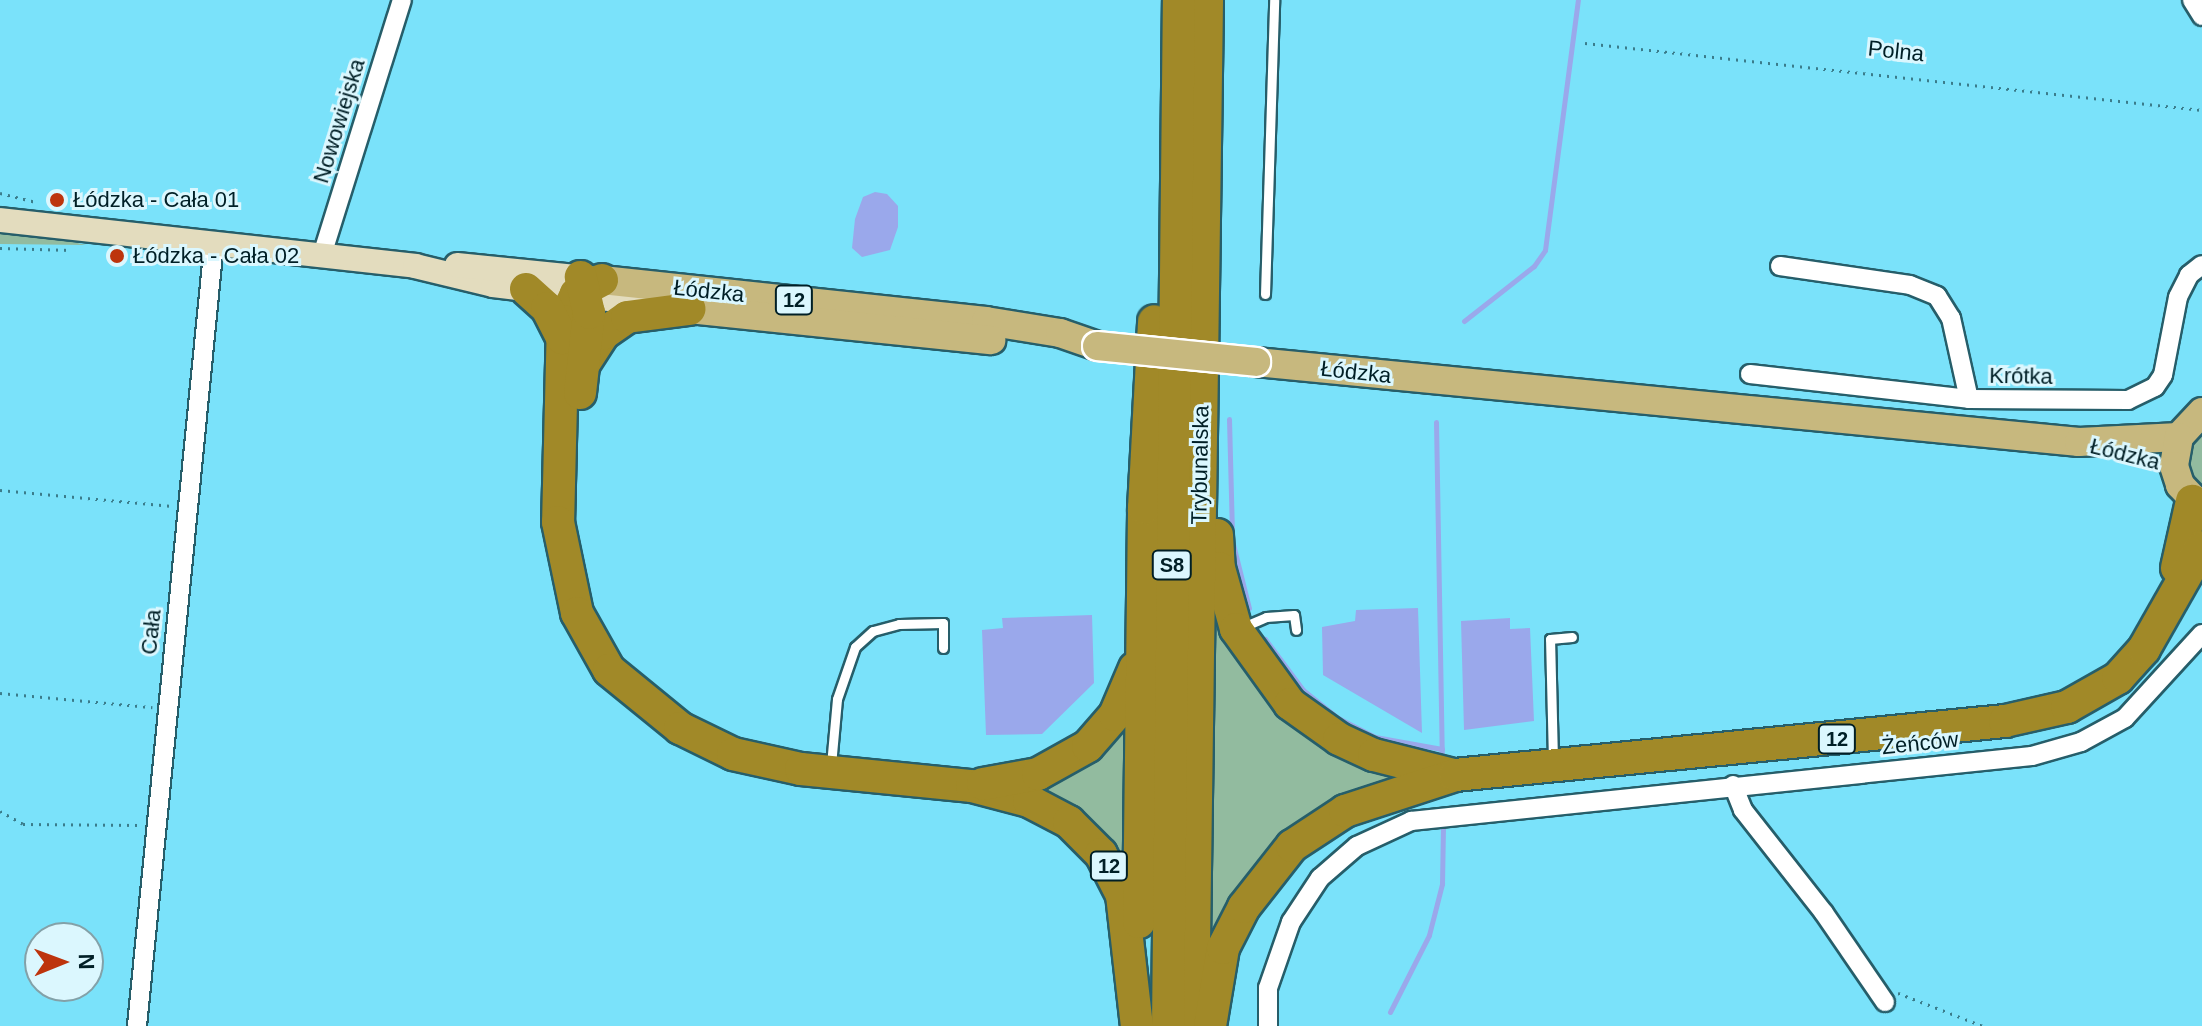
<!DOCTYPE html>
<meta charset="utf-8">
<style>
body{margin:0}
#map{position:relative;width:2202px;height:1026px;overflow:hidden;background:#7ae2fa;font-family:Arial,sans-serif}
div>[style]{position:absolute}
.green>*{inset:0;background:#92bb9f}
.water>*{inset:0;background:#9aa8eb}
.stream>*{height:5px;margin:-2.5px;padding:0 2.5px;transform-origin:2.5px;border-radius:2.5px;background:#9aa8eb}
.path>*{height:3px;margin-top:-1.5px;transform-origin:0;background:repeating-linear-gradient(90deg,#3a7c8b 0 2px,transparent 0 8px)}
.roads{filter:drop-shadow(2px 0 #265e6a) drop-shadow(-2px 0 #265e6a) drop-shadow(0 2px #265e6a) drop-shadow(0 -2px #265e6a)}
.service>*{height:9px;margin:-4.5px;padding:0 4.5px;transform-origin:4.5px;border-radius:4.5px;background:#fff}
.minor>*{height:18px;margin:-9px;padding:0 9px;transform-origin:9px;border-radius:9px;background:#fff}
.secondary>*{height:24px;margin:-12px;padding:0 12px;transform-origin:12px;border-radius:12px;background:#e3dcbe}
.primary>*{height:28px;margin:-14px;padding:0 14px;transform-origin:14px;border-radius:14px;background:#c7b87e}
.motorway>*{height:32px;margin:-16px;padding:0 16px;transform-origin:16px;border-radius:16px;background:#a18928}
.bridges{filter:drop-shadow(2px 0 #fff) drop-shadow(-2px 0 #fff) drop-shadow(0 2px #fff) drop-shadow(0 -2px #fff)}
.primary-bridge>*{height:28px;margin:-14px;padding:0 14px;transform-origin:14px;border-radius:14px;background:#c7b87e}
.dots>*{width:22px;height:22px;translate:-50% -50%;box-sizing:border-box;border:4px solid #dbf7fe;border-radius:50%}
span{translate:-50% -50%;white-space:nowrap;text-align:center;line-height:1.15;-webkit-text-stroke:6px #dbf7fe;paint-order:stroke}
.shield-label span{padding:2px 6px;background:#dbf7fe;border:2px solid;border-radius:6px;-webkit-text-stroke-width:0}
.shield-label{font-size:20px;color:#001f26;font-weight:700}
.street-label{font-size:22px;color:#001f26}
.poi-label{font-size:22px;color:#001f26}
.left{translate:0 -50%;text-align:left}
.north{position:absolute;left:24px;top:922px;width:80px;height:80px;box-sizing:border-box;background:#dbf7fe;border:2px solid #83a1a8;border-radius:50%;rotate:89deg;font-size:22px;font-weight:700;line-height:32px;text-align:center;color:#001f26}
.north::after{content:'';display:block;margin:auto;width:28px;height:36px;background:#bd340d;clip-path:polygon(50% 0,100% 100%,50% 72%,0 100%)}
</style>
<div id="map">
<div class="green">
<div style="clip-path:polygon(0 230px,39px 234px,86px 245px,0 244px)"></div>
<div style="clip-path:polygon(2202px 428px,2202px 490px,2188px 465px,2191px 444px)"></div>
<div style="clip-path:polygon(1221px 617px,1243px 657px,1410px 779px,1342px 799px,1212px 946px,1215px 620px)"></div>
<div style="clip-path:polygon(1126px 713px,1129px 871px,1024px 786px)"></div>
</div>
<div class="water">
<div style="clip-path:polygon(875px 192px,887px 194px,898px 206px,898px 227px,890px 250px,862px 257px,852px 248px,855px 219px,863px 197px)"></div>
<div style="clip-path:polygon(1418px 608px,1422px 733px,1323px 675px,1322px 627px,1355px 621px,1356px 610px)"></div>
<div style="clip-path:polygon(1092px 615px,1094px 683px,1042px 734px,986px 735px,982px 630px,1003px 628px,1002px 618px)"></div>
<div style="clip-path:polygon(1510px 618px,1510px 629px,1530px 628px,1534px 721px,1464px 730px,1461px 621px)"></div>
</div>
<div class="stream">
<div style="left:1464px;top:321px;width:89px;rotate:-38.2deg"></div>
<div style="left:1534px;top:266px;width:19px;rotate:-55deg"></div>
<div style="left:1545px;top:250px;width:252px;rotate:-82.5deg"></div>
<div style="left:1229px;top:419px;width:115px;rotate:88.5deg"></div>
<div style="left:1436px;top:422px;width:332px;rotate:89deg"></div>
<div style="left:1233px;top:544px;width:66px;rotate:76deg"></div>
<div style="left:1265px;top:639px;width:64px;rotate:53.3deg"></div>
<div style="left:1303px;top:690px;width:45px;rotate:38.7deg"></div>
<div style="left:1338px;top:718px;width:42px;rotate:27.2deg"></div>
<div style="left:1375px;top:737px;width:68px;rotate:10.2deg"></div>
<div style="left:1390px;top:1012px;width:86px;rotate:-63.1deg"></div>
<div style="left:1429px;top:935px;width:53px;rotate:-75.7deg"></div>
<div style="left:1442px;top:884px;width:55px;rotate:-89deg"></div>
</div>
<div class="path">
<div style="left:1585px;top:43px;width:621px;rotate:6.2deg"></div>
<div style="left:0;top:193px;width:36px;rotate:14deg"></div>
<div style="left:0;top:248px;width:72px;rotate:1.6deg"></div>
<div style="left:0;top:490px;width:173px;rotate:5.3deg"></div>
<div style="left:0;top:693px;width:153px;rotate:5.3deg"></div>
<div style="left:0;top:811px;width:26px;rotate:29deg"></div>
<div style="left:23px;top:824px;width:117px;rotate:0.5deg"></div>
<div style="left:1898px;top:993px;width:91px;rotate:21.2deg"></div>
</div>
<div class="roads">
<div class="service">
<div style="left:1265px;top:294px;width:294px;rotate:-88.2deg"></div>
<div style="left:1243px;top:627px;width:25px;rotate:-23deg"></div>
<div style="left:1266px;top:617px;width:28px;rotate:-4deg"></div>
<div style="left:1294px;top:615px;width:15px;rotate:82deg"></div>
<div style="left:1553px;top:760px;width:121px;rotate:-91.4deg"></div>
<div style="left:1550px;top:639px;width:22px;rotate:-5deg"></div>
<div style="left:831px;top:765px;width:66px;rotate:-84.8deg"></div>
<div style="left:837px;top:699px;width:55px;rotate:-70.9deg"></div>
<div style="left:855px;top:647px;width:24px;rotate:-42deg"></div>
<div style="left:873px;top:631px;width:27px;rotate:-15deg"></div>
<div style="left:899px;top:624px;width:44px;rotate:-1.3deg"></div>
<div style="left:943px;top:623px;width:25px;rotate:90deg"></div>
</div>
<div class="minor">
<div style="left:2192px;top:0;width:19px;rotate:58deg"></div>
<div style="left:322px;top:255px;width:267px;rotate:-72.6deg"></div>
<div style="left:1780px;top:266px;width:131px;rotate:8.3deg"></div>
<div style="left:1910px;top:285px;width:29px;rotate:22deg"></div>
<div style="left:1937px;top:296px;width:26px;rotate:58deg"></div>
<div style="left:1951px;top:318px;width:83px;rotate:77.5deg"></div>
<div style="left:1750px;top:374px;width:220px;rotate:6.5deg"></div>
<div style="left:1969px;top:399px;width:159px;rotate:0.4deg"></div>
<div style="left:2128px;top:400px;width:30px;rotate:-26deg"></div>
<div style="left:2155px;top:387px;width:14px;rotate:-56deg"></div>
<div style="left:2163px;top:375px;width:79px;rotate:-79.1deg"></div>
<div style="left:2178px;top:297px;width:25px;rotate:-63deg"></div>
<div style="left:2189px;top:275px;width:16px;rotate:-38deg"></div>
<div style="left:1733px;top:785px;width:27px;rotate:68deg"></div>
<div style="left:1743px;top:810px;width:131px;rotate:51.8deg"></div>
<div style="left:1824px;top:913px;width:108px;rotate:55.6deg"></div>
<div style="left:137px;top:1026px;width:787px;rotate:-84.38deg"></div>
<div style="left:1268px;top:1026px;width:38px;rotate:-90deg"></div>
<div style="left:1268px;top:988px;width:70px;rotate:-70.8deg"></div>
<div style="left:1291px;top:922px;width:53px;rotate:-56.6deg"></div>
<div style="left:1320px;top:878px;width:49px;rotate:-40.9deg"></div>
<div style="left:1357px;top:846px;width:60px;rotate:-24.8deg"></div>
<div style="left:1411px;top:821px;width:624px;rotate:-5.98deg"></div>
<div style="left:2032px;top:756px;width:51px;rotate:-15.9deg"></div>
<div style="left:2081px;top:742px;width:50px;rotate:-28.6deg"></div>
<div style="left:2125px;top:718px;width:114px;rotate:-47.5deg"></div>
</div>
<div class="secondary">
<div style="left:0;top:220px;width:418px;rotate:6.3deg"></div>
<div style="left:415px;top:266px;width:80px;rotate:13.7deg"></div>
<div style="left:493px;top:285px;width:167px;rotate:6.9deg"></div>
<div style="left:457px;top:265px;width:139px;rotate:5.8deg"></div>
</div>
<div class="primary">
<div style="left:602px;top:280px;width:386px;rotate:6.1deg"></div>
<div style="left:986px;top:321px;width:75px;rotate:9.2deg"></div>
<div style="left:1060px;top:333px;width:39px;rotate:19deg"></div>
<div style="left:689px;top:309px;width:304px;rotate:5.9deg"></div>
<div style="left:1256px;top:362px;width:827px;rotate:5.55deg"></div>
<div style="left:2079px;top:442px;width:100px;rotate:-2.9deg"></div>
<div style="left:2202px;top:412px;width:34px;rotate:133deg"></div>
<div style="left:2179px;top:437px;width:29px;rotate:100deg"></div>
<div style="left:2174px;top:466px;width:20px;rotate:72deg"></div>
<div style="left:2180px;top:485px;width:32px;rotate:46deg"></div>
</div>
<div class="motorway">
<div style="left:602px;top:280px;width:30px;rotate:152deg"></div>
<div style="left:576px;top:294px;width:30px;rotate:116deg"></div>
<div style="left:563px;top:321px;width:201px;rotate:91.4deg"></div>
<div style="left:558px;top:522px;width:93px;rotate:78.2deg"></div>
<div style="left:577px;top:613px;width:65px;rotate:60.7deg"></div>
<div style="left:609px;top:670px;width:92px;rotate:39.2deg"></div>
<div style="left:680px;top:728px;width:59px;rotate:26.1deg"></div>
<div style="left:733px;top:754px;width:70px;rotate:12.4deg"></div>
<div style="left:801px;top:769px;width:172px;rotate:5.7deg"></div>
<div style="left:972px;top:786px;width:59px;rotate:14.7deg"></div>
<div style="left:1029px;top:801px;width:45px;rotate:27.7deg"></div>
<div style="left:1069px;top:822px;width:45px;rotate:45deg"></div>
<div style="left:1101px;top:854px;width:46px;rotate:62.9deg"></div>
<div style="left:1122px;top:895px;width:132px;rotate:83.5deg"></div>
<div style="left:526px;top:289px;width:28px;rotate:42deg"></div>
<div style="left:547px;top:308px;width:34px;rotate:63deg"></div>
<div style="left:585px;top:362px;width:33px;rotate:-57deg"></div>
<div style="left:603px;top:334px;width:29px;rotate:-35deg"></div>
<div style="left:627px;top:317px;width:63px;rotate:-7.4deg"></div>
<div style="left:580px;top:393px;width:81px;rotate:-83.6deg"></div>
<div style="left:589px;top:313px;width:37px;rotate:-103deg"></div>
<div style="left:1217px;top:535px;width:33px;rotate:87deg"></div>
<div style="left:1219px;top:568px;width:63px;rotate:74.4deg"></div>
<div style="left:1236px;top:629px;width:92px;rotate:54.2deg"></div>
<div style="left:1290px;top:704px;width:60px;rotate:35.5deg"></div>
<div style="left:1339px;top:739px;width:38px;rotate:25deg"></div>
<div style="left:1374px;top:755px;width:81px;rotate:14.2deg"></div>
<div style="left:2177px;top:568px;width:69px;rotate:-77.4deg"></div>
<div style="left:983px;top:784px;width:56px;rotate:-10.3deg"></div>
<div style="left:1038px;top:774px;width:57px;rotate:-29.2deg"></div>
<div style="left:1088px;top:746px;width:41px;rotate:-48.9deg"></div>
<div style="left:1115px;top:715px;width:51px;rotate:-66.9deg"></div>
<div style="left:1139px;top:922px;width:414px;rotate:-89.3deg"></div>
<div style="left:1144px;top:508px;width:187px;rotate:-86.9deg"></div>
<div style="left:1193px;top:1017px;width:1017px;rotate:-89.21deg"></div>
<div style="left:1168px;top:1026px;width:1026px;rotate:-89.39deg"></div>
<div style="left:1210px;top:1026px;width:79px;rotate:-80.5deg"></div>
<div style="left:1223px;top:948px;width:46px;rotate:-62.9deg"></div>
<div style="left:1244px;top:907px;width:78px;rotate:-51.8deg"></div>
<div style="left:1292px;top:846px;width:64px;rotate:-33.4deg"></div>
<div style="left:1345px;top:811px;width:116px;rotate:-18.1deg"></div>
<div style="left:1455px;top:775px;width:553px;rotate:-5.61deg"></div>
<div style="left:2005px;top:721px;width:64px;rotate:-12.7deg"></div>
<div style="left:2067px;top:707px;width:59px;rotate:-29.6deg"></div>
<div style="left:2118px;top:678px;width:39px;rotate:-48deg"></div>
<div style="left:2144px;top:649px;width:117px;rotate:-60.4deg"></div>
</div>
</div>
<div class="bridges">
<div class="primary-bridge">
<div style="left:1097px;top:346px;width:160px;rotate:5.7deg"></div>
</div>
</div>
<div class="dots">
<div style="left:57px;top:200px;background:#bd340d"></div>
<div style="left:117px;top:256px;background:#bd340d"></div>
</div>
<div class="shield-label">
<span style="left:794px;top:300px">12</span>
<span style="left:1172px;top:565px">S8</span>
<span style="left:1837px;top:739px">12</span>
<span style="left:1109px;top:866px">12</span>
</div>
<div class="street-label">
<span style="left:1896px;top:51px;rotate:6deg">Polna</span>
<span style="left:339px;top:121px;rotate:-73deg">Nowowiejska</span>
<span style="left:709px;top:291px;rotate:6deg">Łódzka</span>
<span style="left:1356px;top:372px;rotate:6deg">Łódzka</span>
<span style="left:2021px;top:376px;rotate:1deg">Krótka</span>
<span style="left:2125px;top:454px;rotate:14deg">Łódzka</span>
<span style="left:1200px;top:465px;rotate:-89deg">Trybunalska</span>
<span style="left:151px;top:632px;rotate:-84deg">Cała</span>
<span style="left:1920px;top:743px;rotate:-6deg">Żeńców</span>
</div>
<div class="poi-label">
<span class="left" style="left:73px;top:200px">Łódzka - Cała 01</span>
<span class="left" style="left:133px;top:256px">Łódzka - Cała 02</span>
</div>
<div class="north">N</div>
</div>
